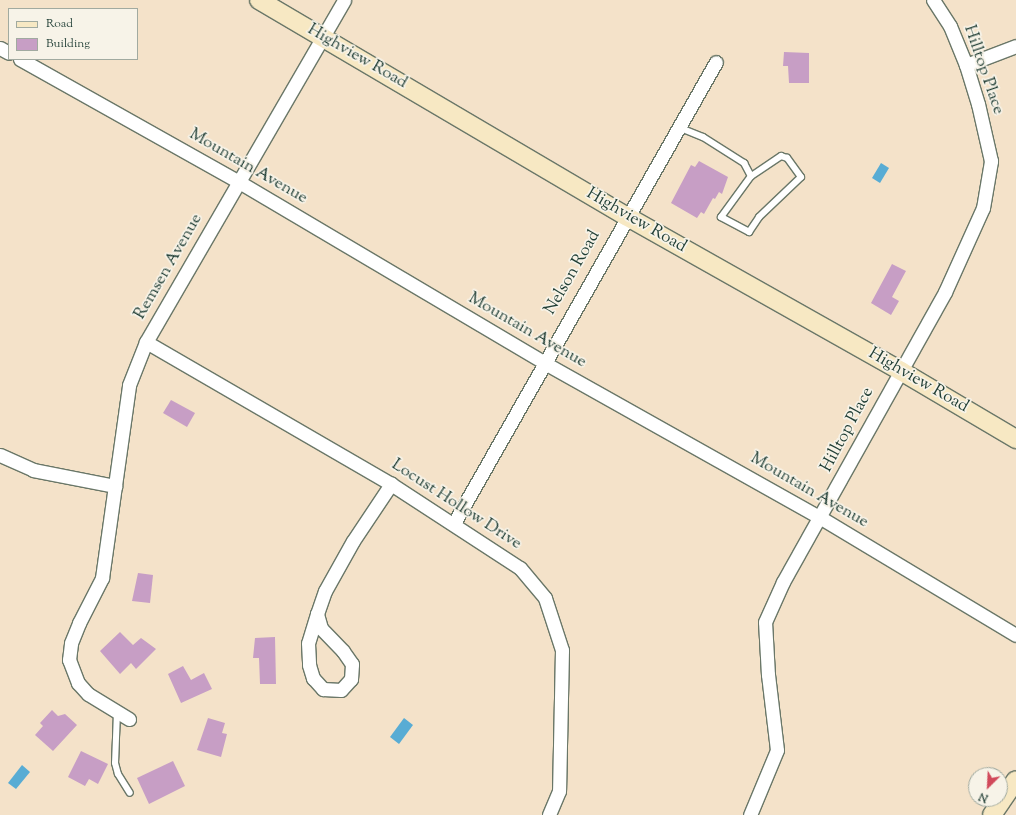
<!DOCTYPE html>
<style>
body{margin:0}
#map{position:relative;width:1016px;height:815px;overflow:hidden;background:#f4e2c9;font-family:"Sorts Mill Goudy",serif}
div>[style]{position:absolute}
.water>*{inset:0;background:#58acd4}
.building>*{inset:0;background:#c79ec5}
.roads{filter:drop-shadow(1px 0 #6a7768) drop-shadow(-1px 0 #6a7768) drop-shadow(0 1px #6a7768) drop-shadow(0 -1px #6a7768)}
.lane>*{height:6px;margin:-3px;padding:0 3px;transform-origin:3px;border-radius:3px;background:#fff}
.street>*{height:13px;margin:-6.5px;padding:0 6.5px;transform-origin:6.5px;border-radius:6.5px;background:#fff}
.secondary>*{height:18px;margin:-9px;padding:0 9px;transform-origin:9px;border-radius:9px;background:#f7e8c3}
span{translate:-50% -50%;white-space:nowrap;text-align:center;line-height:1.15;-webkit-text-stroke:3.5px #f7f3e8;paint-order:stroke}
.street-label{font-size:17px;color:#1f3d34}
.legend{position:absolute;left:8px;top:8px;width:130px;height:52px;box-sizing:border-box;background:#f7f3e8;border:1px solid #a1aaa0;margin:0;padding:5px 7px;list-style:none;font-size:12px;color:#1f3d34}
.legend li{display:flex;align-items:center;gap:8px;height:20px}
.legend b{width:20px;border:1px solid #a1aaa0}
.north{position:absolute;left:968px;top:767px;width:40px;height:40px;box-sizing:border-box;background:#f7f3e8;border:1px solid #a1aaa0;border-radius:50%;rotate:204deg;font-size:11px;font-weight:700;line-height:16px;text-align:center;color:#1f3d34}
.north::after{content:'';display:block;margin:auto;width:14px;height:18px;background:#d1495b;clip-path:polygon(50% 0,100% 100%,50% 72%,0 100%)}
</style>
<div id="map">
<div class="water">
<div style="clip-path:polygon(881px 163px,889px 168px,880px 183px,872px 178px)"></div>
<div style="clip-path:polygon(404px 718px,413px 725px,399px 744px,390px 737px)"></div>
<div style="clip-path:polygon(22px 765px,30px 772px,16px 789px,8px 783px)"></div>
</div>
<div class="building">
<div style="clip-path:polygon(784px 52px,809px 53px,809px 83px,789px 83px,788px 66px,783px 66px)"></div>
<div style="clip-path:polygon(699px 161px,728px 177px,722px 194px,719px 192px,715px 199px,713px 198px,704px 214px,701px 212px,697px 218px,671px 203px,691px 165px,695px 167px)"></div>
<div style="clip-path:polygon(892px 264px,906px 271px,892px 297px,899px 301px,891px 315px,871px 303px)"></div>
<div style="clip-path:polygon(171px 400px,195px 413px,187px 427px,163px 413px)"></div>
<div style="clip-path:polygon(138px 573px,153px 575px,150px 603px,132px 601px)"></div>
<div style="clip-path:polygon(120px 632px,133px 645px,141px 638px,156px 649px,136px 669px,131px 663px,120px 674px,100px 651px)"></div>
<div style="clip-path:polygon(275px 637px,276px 684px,260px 684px,259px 658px,253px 658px,255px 638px)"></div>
<div style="clip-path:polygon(183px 666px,191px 680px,204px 673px,212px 689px,181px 703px,168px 674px)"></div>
<div style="clip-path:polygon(52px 710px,58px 716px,65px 714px,77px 725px,53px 751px,35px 735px,43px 726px,40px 723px)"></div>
<div style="clip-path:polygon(208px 718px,225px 723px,222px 733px,227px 734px,221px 757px,197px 750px)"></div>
<div style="clip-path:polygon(81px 751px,108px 764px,98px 784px,89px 779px,85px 786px,68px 777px)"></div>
<div style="clip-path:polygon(173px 761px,185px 786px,149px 804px,137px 778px)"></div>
</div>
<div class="roads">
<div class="lane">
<div style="left:678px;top:127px;width:27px;rotate:22deg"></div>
<div style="left:703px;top:137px;width:49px;rotate:32.4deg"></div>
<div style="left:744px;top:163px;width:15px;rotate:62deg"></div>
<div style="left:751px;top:176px;width:51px;rotate:126.2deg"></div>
<div style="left:721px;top:217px;width:32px;rotate:28deg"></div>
<div style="left:749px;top:232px;width:18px;rotate:-56deg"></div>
<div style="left:759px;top:217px;width:58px;rotate:-43.6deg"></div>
<div style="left:801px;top:177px;width:24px;rotate:-126deg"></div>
<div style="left:787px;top:158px;width:6px;rotate:-162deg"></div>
<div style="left:781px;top:156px;width:36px;rotate:146deg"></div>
<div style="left:117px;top:712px;width:51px;rotate:92.2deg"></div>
<div style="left:115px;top:763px;width:11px;rotate:75deg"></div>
<div style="left:118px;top:774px;width:22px;rotate:58deg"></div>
</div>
<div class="street">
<div style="left:0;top:48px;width:10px;rotate:29deg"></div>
<div style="left:20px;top:59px;width:251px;rotate:29.3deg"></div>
<div style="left:239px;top:182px;width:353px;rotate:30.6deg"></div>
<div style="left:543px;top:362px;width:319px;rotate:29.3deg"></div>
<div style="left:821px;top:518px;width:227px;rotate:31deg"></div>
<div style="left:966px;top:65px;width:53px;rotate:-20.8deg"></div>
<div style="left:146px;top:342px;width:283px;rotate:30.1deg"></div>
<div style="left:391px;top:484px;width:154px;rotate:33.1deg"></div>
<div style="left:520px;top:568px;width:39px;rotate:50deg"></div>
<div style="left:545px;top:598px;width:55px;rotate:71.9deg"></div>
<div style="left:562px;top:650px;width:141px;rotate:91.2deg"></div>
<div style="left:559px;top:791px;width:26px;rotate:113deg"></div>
<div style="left:0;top:455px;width:36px;rotate:24deg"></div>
<div style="left:33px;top:470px;width:84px;rotate:11deg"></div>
<div style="left:454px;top:523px;width:530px;rotate:-60.39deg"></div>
<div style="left:317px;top:614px;width:30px;rotate:107deg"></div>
<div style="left:308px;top:643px;width:22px;rotate:87deg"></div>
<div style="left:309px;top:665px;width:14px;rotate:73deg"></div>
<div style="left:313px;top:678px;width:15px;rotate:48deg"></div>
<div style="left:323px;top:689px;width:18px;rotate:3deg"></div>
<div style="left:341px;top:690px;width:15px;rotate:-48deg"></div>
<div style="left:351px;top:679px;width:15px;rotate:-86deg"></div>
<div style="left:352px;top:664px;width:16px;rotate:-125deg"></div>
<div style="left:343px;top:651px;width:32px;rotate:-134deg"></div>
<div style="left:321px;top:628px;width:15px;rotate:-106deg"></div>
<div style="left:317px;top:614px;width:24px;rotate:-71deg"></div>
<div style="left:325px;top:591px;width:57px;rotate:-60.8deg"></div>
<div style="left:353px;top:541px;width:69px;rotate:-56.3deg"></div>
<div style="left:129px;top:719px;width:48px;rotate:-148.6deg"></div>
<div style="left:88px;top:694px;width:15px;rotate:-132deg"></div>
<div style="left:78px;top:683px;width:25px;rotate:-111deg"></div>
<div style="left:69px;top:660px;width:17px;rotate:-83deg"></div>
<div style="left:71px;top:643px;width:22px;rotate:-68deg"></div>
<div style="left:79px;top:623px;width:51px;rotate:-62.9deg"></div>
<div style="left:102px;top:578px;width:195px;rotate:-82deg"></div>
<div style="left:129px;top:385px;width:46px;rotate:-68.4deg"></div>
<div style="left:146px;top:342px;width:395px;rotate:-59.9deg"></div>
<div style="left:750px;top:815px;width:70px;rotate:-67.4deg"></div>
<div style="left:777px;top:750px;width:76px;rotate:-96.8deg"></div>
<div style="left:768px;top:675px;width:53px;rotate:-93.2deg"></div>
<div style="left:765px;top:622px;width:44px;rotate:-65.8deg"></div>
<div style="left:783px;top:582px;width:332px;rotate:-60.8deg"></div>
<div style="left:945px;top:292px;width:92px;rotate:-65.7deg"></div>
<div style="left:983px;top:208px;width:48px;rotate:-80.3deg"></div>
<div style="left:991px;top:161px;width:58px;rotate:-102.8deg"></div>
<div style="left:978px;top:104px;width:41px;rotate:-107.1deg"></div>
<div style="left:966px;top:65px;width:42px;rotate:-112.3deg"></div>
<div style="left:950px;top:26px;width:31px;rotate:-123deg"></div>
</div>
<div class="secondary">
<div style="left:259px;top:0;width:426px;rotate:30.5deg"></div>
<div style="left:626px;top:216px;width:316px;rotate:29.4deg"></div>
<div style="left:901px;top:371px;width:134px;rotate:30.6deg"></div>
<div style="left:992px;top:815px;width:42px;rotate:-55.6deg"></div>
</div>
</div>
<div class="street-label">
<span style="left:357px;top:57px;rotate:30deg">Highview Road</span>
<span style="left:983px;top:70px;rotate:71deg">Hilltop Place</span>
<span style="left:248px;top:167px;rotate:30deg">Mountain Avenue</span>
<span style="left:636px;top:221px;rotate:30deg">Highview Road</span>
<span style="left:169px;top:267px;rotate:-60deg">Remsen Avenue</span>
<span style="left:573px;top:273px;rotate:-60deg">Nelson Road</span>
<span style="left:527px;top:331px;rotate:30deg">Mountain Avenue</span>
<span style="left:918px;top:381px;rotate:30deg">Highview Road</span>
<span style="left:848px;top:430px;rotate:-62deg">Hilltop Place</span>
<span style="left:809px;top:491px;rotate:30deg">Mountain Avenue</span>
<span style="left:456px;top:505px;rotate:33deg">Locust Hollow Drive</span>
</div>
<ul class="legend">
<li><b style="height:5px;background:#f7e8c3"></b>Road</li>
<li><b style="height:11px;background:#c79ec5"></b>Building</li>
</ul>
<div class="north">N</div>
</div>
